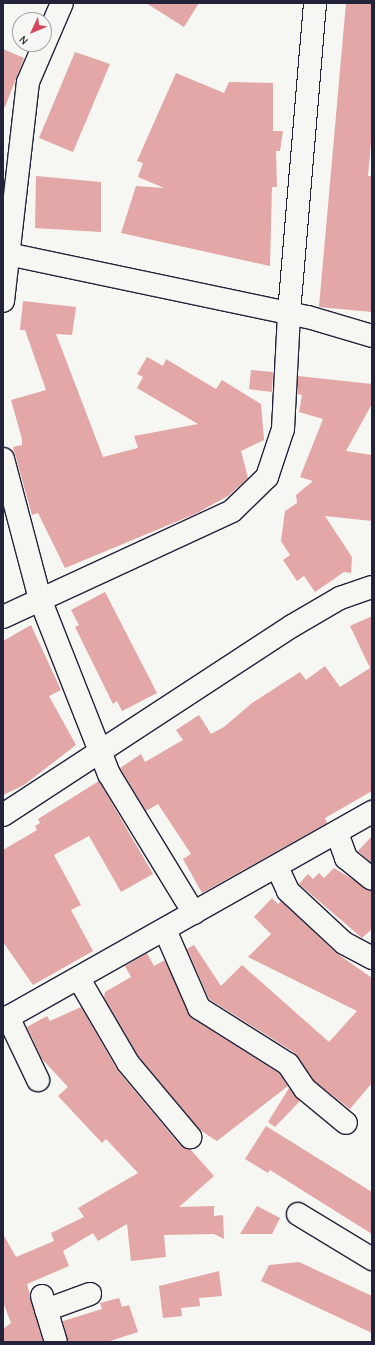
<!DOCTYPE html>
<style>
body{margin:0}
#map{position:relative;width:375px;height:1345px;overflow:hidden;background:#f6f6f2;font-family:"Comic Neue",sans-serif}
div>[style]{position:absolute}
.building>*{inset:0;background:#e2a7a6}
.roads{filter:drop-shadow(1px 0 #22223b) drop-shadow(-1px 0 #22223b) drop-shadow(0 1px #22223b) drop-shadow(0 -1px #22223b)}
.minor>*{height:22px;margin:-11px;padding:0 11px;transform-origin:11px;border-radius:11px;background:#f6f6f2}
span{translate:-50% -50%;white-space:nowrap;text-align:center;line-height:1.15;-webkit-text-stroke:4px #f6f6f2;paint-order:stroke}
.frame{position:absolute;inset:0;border:4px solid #22223b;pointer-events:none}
.north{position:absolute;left:12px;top:12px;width:40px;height:40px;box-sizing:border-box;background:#f6f6f2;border:1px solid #a1a1a9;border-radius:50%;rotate:226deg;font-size:11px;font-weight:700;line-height:16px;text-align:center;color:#22223b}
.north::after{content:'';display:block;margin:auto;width:14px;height:18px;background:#d1495b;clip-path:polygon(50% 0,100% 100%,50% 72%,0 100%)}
</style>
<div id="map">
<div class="building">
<div style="clip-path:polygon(146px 3px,199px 3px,184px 27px)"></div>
<div style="clip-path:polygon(346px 3px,372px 3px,372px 130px,368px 176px,372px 176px,372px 312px,319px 307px)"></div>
<div style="clip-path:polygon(3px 49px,24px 58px,5px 107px,3px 107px)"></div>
<div style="clip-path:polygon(75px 52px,110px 64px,73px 152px,39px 138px)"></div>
<div style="clip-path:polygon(176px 73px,224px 93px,229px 82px,273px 83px,273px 131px,283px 131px,280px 151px,276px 151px,277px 187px,272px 187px,270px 266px,121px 233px,136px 186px,164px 188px,138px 177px,143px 163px,137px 161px)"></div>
<div style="clip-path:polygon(36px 176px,101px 182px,101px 232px,35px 228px)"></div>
<div style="clip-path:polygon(23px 301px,76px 307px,72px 335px,56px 334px,103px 457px,138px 448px,134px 436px,198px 424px,137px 388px,143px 377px,137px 374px,147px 357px,163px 366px,166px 359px,216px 389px,222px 380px,261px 404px,264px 440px,241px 451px,248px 478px,228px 496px,195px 514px,65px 568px,38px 513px,32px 515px,13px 447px,22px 445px,22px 439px,11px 400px,46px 390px,25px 330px,20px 330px)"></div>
<div style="clip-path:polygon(251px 370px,273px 372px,272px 392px,249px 389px)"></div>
<div style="clip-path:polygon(298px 376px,372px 384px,372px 404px,346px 451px,372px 455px,372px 521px,325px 516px,352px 557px,351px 573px,344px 572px,315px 592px,304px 576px,297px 581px,283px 560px,290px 555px,281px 541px,285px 511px,297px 503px,296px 495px,313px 481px,300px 477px,323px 419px,299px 412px,302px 395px,297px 394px)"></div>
<div style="clip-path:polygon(105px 592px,157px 693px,122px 711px,117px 701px,113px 704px,75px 627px,79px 625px,71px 610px)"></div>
<div style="clip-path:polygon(372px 616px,372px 791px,325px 818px,327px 823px,202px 893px,183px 859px,191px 854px,158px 804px,146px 811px,120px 768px,141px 754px,145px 762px,183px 740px,176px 730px,199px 715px,211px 734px,224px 727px,252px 703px,300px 672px,306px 680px,325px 666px,340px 687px,370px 668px,350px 626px)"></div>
<div style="clip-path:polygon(31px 625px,61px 690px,49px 696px,76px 745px,24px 785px,3px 795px,3px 641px)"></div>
<div style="clip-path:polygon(99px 781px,153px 874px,121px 892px,89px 836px,54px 855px,81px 905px,71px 910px,93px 951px,33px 985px,3px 942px,3px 850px,37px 830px,35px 826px,40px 823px,38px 819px)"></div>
<div style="clip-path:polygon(372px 836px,372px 863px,358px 851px)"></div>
<div style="clip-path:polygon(334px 868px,372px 891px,372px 929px,362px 938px,299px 884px,308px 874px,313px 879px,319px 873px,324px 878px)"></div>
<div style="clip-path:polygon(272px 898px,278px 904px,281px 901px,335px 952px,372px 978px,372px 1083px,350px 1109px,314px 1081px,295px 1053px,209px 999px,187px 949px,194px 945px,221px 986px,242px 965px,329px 1042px,357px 1011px,248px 957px,271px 934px,254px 917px)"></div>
<div style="clip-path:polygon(147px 953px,154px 966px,165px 960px,192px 1018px,279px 1073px,288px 1086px,217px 1141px,200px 1130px,138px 1056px,104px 997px,105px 992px,131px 977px,125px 966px)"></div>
<div style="clip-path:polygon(81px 1007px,118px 1071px,180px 1145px,190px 1149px,214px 1176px,179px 1207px,214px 1206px,214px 1216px,223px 1215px,224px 1239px,214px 1234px,164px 1235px,166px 1257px,131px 1261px,127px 1224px,98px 1241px,93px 1233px,63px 1251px,69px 1266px,27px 1284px,43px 1342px,3px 1342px,3px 1329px,11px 1323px,3px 1302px,3px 1234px,16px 1257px,54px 1241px,51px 1233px,84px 1217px,78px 1208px,138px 1173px,106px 1139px,102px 1143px,58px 1096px,68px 1087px,42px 1059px,27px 1027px,47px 1016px,50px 1021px)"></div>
<div style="clip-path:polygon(289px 1088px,300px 1101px,275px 1127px,268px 1122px)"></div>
<div style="clip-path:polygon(266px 1126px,372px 1192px,372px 1234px,270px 1170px,268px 1173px,245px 1159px)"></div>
<div style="clip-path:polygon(257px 1206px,280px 1218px,272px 1234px,240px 1234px)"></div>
<div style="clip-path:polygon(299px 1262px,372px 1296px,372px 1333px,261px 1281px,269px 1265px)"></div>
<div style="clip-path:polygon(219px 1271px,222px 1296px,199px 1298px,200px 1306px,181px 1308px,182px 1316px,163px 1318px,159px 1286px)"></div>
<div style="clip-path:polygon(119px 1298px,122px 1307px,129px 1305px,138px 1332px,107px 1342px,68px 1342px,63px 1321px,102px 1309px,100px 1303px)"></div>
</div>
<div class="roads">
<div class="minor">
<div style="left:3px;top:253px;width:312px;rotate:11.9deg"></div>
<div style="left:308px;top:317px;width:67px;rotate:16.5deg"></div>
<div style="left:3px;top:301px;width:220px;rotate:-83.5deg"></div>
<div style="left:28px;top:82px;width:86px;rotate:-66.7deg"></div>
<div style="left:3px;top:459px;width:145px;rotate:75.2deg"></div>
<div style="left:40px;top:599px;width:188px;rotate:68.5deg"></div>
<div style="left:109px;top:774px;width:163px;rotate:58.6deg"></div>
<div style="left:3px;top:617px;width:252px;rotate:-24.8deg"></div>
<div style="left:232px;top:511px;width:49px;rotate:-44.2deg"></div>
<div style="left:267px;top:477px;width:51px;rotate:-71.6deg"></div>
<div style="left:283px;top:429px;width:116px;rotate:-87deg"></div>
<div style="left:289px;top:313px;width:311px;rotate:-85.2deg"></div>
<div style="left:3px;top:815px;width:345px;rotate:-33.2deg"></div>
<div style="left:292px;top:626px;width:56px;rotate:-30.3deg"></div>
<div style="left:340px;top:598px;width:34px;rotate:-19deg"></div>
<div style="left:337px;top:833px;width:27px;rotate:70deg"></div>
<div style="left:346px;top:858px;width:33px;rotate:39deg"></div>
<div style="left:277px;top:867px;width:26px;rotate:65deg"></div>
<div style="left:288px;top:891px;width:76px;rotate:42.9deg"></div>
<div style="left:344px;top:943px;width:32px;rotate:28deg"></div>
<div style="left:165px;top:930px;width:85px;rotate:66.4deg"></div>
<div style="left:199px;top:1008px;width:105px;rotate:32.2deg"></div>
<div style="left:288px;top:1064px;width:30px;rotate:56deg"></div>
<div style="left:305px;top:1089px;width:53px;rotate:39.7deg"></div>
<div style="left:79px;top:979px;width:97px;rotate:59.7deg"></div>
<div style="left:128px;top:1063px;width:97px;rotate:50deg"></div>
<div style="left:8px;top:1017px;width:70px;rotate:64.5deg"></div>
<div style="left:3px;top:1020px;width:424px;rotate:-29.4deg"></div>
<div style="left:298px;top:1214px;width:87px;rotate:31.3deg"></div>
<div style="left:42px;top:1296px;width:48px;rotate:73.1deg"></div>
<div style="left:46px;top:1310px;width:47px;rotate:-20deg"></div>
</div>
</div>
<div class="frame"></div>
<div class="north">N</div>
</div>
